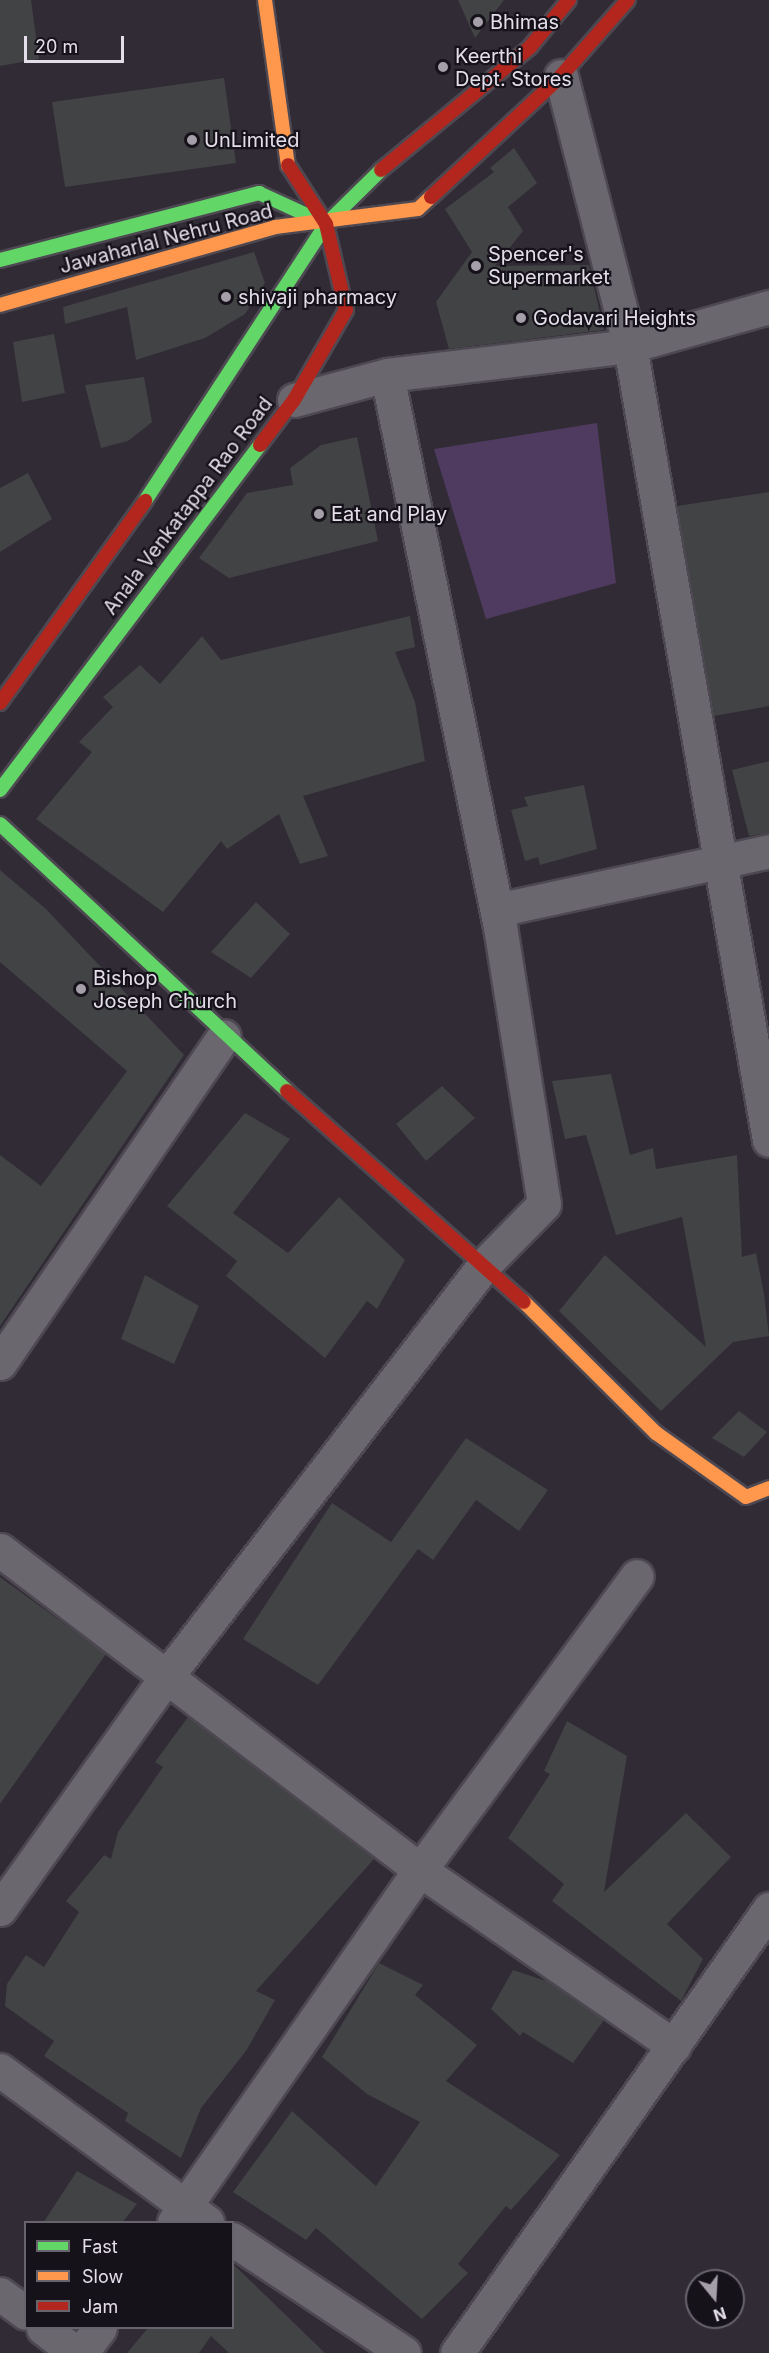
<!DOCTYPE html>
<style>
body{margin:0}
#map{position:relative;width:769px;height:2353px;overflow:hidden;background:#302b34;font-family:Inter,sans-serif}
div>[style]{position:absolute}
.green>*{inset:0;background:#4f3b5f}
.building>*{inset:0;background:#424345}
.roads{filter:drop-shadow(2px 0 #4d4851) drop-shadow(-2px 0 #4d4851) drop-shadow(0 2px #4d4851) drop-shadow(0 -2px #4d4851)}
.street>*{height:33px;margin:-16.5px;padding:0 16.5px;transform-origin:16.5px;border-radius:16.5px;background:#6b676e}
.fast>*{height:14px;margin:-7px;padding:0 7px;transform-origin:7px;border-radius:7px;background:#63d668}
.slow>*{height:14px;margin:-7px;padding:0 7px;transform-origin:7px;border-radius:7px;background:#ff974d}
.jam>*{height:14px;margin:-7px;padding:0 7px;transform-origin:7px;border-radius:7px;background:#b3261e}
.dots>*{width:16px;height:16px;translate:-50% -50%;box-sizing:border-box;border:3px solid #16121a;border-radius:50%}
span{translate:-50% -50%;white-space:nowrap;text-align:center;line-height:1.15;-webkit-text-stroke:4.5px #16121a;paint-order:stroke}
.poi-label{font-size:20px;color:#e4deea}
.left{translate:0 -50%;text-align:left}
.street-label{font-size:20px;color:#e4deea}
.legend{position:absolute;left:24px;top:2221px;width:210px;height:108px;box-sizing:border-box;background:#16121a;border:2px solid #68646d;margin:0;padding:8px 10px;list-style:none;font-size:18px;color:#e4deea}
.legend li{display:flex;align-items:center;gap:12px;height:30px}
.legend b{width:30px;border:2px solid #68646d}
.north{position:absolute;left:685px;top:2269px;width:60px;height:60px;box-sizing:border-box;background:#16121a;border:2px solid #68646d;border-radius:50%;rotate:162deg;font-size:16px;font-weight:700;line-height:24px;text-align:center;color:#e4deea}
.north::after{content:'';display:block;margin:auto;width:21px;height:27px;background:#a59faa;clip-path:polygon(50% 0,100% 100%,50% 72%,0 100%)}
.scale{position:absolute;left:24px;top:36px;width:100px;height:27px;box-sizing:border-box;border:3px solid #e4deea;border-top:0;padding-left:8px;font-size:18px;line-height:21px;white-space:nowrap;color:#e4deea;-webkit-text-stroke:4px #16121a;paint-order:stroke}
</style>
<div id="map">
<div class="green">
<div style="clip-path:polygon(597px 423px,616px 583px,486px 619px,434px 449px)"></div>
</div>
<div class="building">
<div style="clip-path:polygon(0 0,31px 0,39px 59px,0 66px)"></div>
<div style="clip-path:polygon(458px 0,504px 0,475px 38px)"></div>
<div style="clip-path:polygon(224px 78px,236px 163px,65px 187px,52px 102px)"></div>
<div style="clip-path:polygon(514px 148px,537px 183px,508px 207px,523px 231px,495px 266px,589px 265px,604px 330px,449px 349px,436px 302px,472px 252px,445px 209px,494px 172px,490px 168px)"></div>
<div style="clip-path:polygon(254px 252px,265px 283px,245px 314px,205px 338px,136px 360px,127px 307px,65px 324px,63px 307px)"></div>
<div style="clip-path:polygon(54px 334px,65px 393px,22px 402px,13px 342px)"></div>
<div style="clip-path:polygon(144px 377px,152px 422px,128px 441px,101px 448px,85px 385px)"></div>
<div style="clip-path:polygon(357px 437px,378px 541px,229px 578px,199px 558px,247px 493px,293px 485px,290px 468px,321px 445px)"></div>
<div style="clip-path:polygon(28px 473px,52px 519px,0 552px,0 488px)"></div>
<div style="clip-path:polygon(769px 492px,769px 706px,714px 716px,677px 506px)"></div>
<div style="clip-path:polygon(410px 616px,415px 647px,395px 652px,415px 702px,425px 761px,303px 796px,328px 856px,300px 864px,279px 814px,227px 849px,221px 841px,163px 912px,36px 819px,92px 752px,79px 742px,113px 707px,103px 697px,140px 665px,160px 684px,202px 636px,221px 660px)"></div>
<div style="clip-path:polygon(769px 761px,769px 833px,749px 836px,732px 770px)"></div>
<div style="clip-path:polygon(584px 785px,597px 849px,540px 865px,538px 857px,525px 861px,511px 810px,528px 806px,524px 797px)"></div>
<div style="clip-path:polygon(0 870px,46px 909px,184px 1055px,0 1326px,0 1155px,41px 1186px,127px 1071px,0 962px)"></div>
<div style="clip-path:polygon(256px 902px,290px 934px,251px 978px,211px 952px)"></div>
<div style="clip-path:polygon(611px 1074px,630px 1155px,653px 1148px,656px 1169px,737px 1155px,742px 1257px,756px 1253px,764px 1294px,769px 1336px,733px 1342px,661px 1411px,559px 1311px,605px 1255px,706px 1347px,682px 1217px,616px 1235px,586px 1135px,565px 1139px,552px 1081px)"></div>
<div style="clip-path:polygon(442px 1086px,475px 1118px,426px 1161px,396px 1124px)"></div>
<div style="clip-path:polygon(245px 1113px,290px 1139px,233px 1213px,288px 1253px,339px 1197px,405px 1260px,377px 1309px,367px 1301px,325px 1358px,226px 1276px,237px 1261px,167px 1206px)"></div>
<div style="clip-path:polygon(145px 1275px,199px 1306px,174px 1364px,121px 1339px)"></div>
<div style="clip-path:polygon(739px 1411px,767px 1432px,744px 1457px,712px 1438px)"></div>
<div style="clip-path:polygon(466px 1438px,548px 1490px,519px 1531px,476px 1500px,433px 1560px,418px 1549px,318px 1685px,243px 1639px,332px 1503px,391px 1542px)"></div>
<div style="clip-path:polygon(0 1577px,106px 1654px,0 1804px)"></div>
<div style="clip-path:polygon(188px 1717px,374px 1859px,256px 1991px,275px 2000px,246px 2051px,201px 2108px,181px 2158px,125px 2121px,128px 2113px,44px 2056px,54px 2041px,5px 2006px,7px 1984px,26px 1955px,44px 1967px,79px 1912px,66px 1901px,104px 1855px,111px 1859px,118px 1832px,163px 1767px,155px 1762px)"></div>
<div style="clip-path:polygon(567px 1721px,627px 1756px,604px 1892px,686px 1813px,731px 1857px,667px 1924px,703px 1959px,681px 2001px,552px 1901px,564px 1884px,508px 1838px,550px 1774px,544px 1771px)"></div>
<div style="clip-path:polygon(379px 1963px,423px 1985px,415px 1995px,477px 2045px,446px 2081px,560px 2155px,511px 2210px,506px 2206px,458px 2264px,468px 2273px,422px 2319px,316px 2228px,306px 2240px,233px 2192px,292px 2111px,376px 2186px,420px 2122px,367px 2094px,322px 2057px)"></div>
<div style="clip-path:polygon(513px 1970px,549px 1982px,604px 2020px,573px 2063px,523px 2032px,520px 2036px,491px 2009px)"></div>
<div style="clip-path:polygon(77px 2171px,137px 2204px,122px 2223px,43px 2223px)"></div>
<div style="clip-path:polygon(232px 2263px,325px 2353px,229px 2353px,211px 2336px,199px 2353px,127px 2353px,148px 2328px,232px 2328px)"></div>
</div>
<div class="roads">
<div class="street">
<div style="left:561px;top:76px;width:279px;rotate:75.7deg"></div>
<div style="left:630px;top:346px;width:806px;rotate:80.07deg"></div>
<div style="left:294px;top:400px;width:96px;rotate:-15deg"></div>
<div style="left:387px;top:375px;width:245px;rotate:-6.8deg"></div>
<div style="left:630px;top:346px;width:144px;rotate:-15.7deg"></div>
<div style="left:497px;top:910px;width:278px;rotate:-12.2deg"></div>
<div style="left:0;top:1363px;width:396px;rotate:-55.6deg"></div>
<div style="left:0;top:1550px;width:528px;rotate:37.3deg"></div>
<div style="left:420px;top:1870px;width:309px;rotate:34.7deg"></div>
<div style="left:0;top:1909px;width:287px;rotate:-54.4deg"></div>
<div style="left:167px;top:1676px;width:520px;rotate:-52.34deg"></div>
<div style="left:485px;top:1264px;width:84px;rotate:-45.5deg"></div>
<div style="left:544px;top:1204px;width:280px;rotate:-99deg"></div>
<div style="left:500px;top:927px;width:563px;rotate:-101.57deg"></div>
<div style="left:0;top:2070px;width:257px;rotate:36.3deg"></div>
<div style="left:174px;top:2222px;width:429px;rotate:-55.1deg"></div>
<div style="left:420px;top:1870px;width:365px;rotate:-53.6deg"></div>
<div style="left:232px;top:2239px;width:206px;rotate:33.5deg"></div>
<div style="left:0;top:2294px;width:32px;rotate:36deg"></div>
<div style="left:43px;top:2328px;width:41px;rotate:37.1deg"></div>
<div style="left:81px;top:2353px;width:31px;rotate:-53deg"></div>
<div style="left:457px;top:2353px;width:543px;rotate:-54.9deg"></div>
</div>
<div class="fast">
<div style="left:0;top:260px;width:268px;rotate:-14.5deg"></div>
<div style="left:259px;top:193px;width:69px;rotate:24.7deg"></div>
<div style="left:145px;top:501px;width:331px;rotate:-56.8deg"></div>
<div style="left:326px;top:224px;width:77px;rotate:-44.5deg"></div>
<div style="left:0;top:790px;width:432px;rotate:-53deg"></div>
<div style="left:0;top:824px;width:392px;rotate:42.9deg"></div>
</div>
<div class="slow">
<div style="left:265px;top:0;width:167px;rotate:82.1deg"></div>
<div style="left:0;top:305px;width:286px;rotate:-15.8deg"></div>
<div style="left:275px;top:227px;width:144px;rotate:-7.2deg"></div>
<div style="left:418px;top:209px;width:18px;rotate:-43deg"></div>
<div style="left:524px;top:1302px;width:186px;rotate:44.8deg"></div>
<div style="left:656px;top:1433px;width:110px;rotate:35.4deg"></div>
<div style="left:746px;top:1497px;width:25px;rotate:-21deg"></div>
</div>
<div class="jam">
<div style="left:381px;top:170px;width:193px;rotate:-39.5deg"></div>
<div style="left:530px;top:47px;width:61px;rotate:-50.3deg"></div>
<div style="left:431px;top:197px;width:178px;rotate:-42.9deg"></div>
<div style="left:561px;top:76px;width:101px;rotate:-48.6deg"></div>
<div style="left:260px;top:445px;width:56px;rotate:-52.9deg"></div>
<div style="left:294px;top:400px;width:104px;rotate:-60deg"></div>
<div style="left:346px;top:310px;width:88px;rotate:-103.1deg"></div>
<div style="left:326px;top:224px;width:70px;rotate:-122.8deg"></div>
<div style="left:0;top:703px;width:249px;rotate:-54.3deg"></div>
<div style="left:287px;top:1091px;width:317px;rotate:41.7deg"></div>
</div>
</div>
<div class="dots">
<div style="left:478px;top:22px;background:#a59faa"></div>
<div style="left:443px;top:67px;background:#a59faa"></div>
<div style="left:192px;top:140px;background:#a59faa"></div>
<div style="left:476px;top:266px;background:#a59faa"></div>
<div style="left:226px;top:297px;background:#a59faa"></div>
<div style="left:521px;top:318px;background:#a59faa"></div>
<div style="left:319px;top:514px;background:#a59faa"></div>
<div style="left:81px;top:989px;background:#a59faa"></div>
</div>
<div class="poi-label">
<span class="left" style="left:490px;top:22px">Bhimas</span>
<span class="left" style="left:455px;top:68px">Keerthi<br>Dept. Stores</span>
<span class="left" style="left:204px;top:140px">UnLimited</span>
<span class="left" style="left:488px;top:266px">Spencer's<br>Supermarket</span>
<span class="left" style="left:238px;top:297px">shivaji pharmacy</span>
<span class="left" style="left:533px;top:318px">Godavari Heights</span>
<span class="left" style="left:331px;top:514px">Eat and Play</span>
<span class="left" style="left:93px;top:990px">Bishop<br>Joseph Church</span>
</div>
<div class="street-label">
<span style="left:166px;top:239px;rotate:-15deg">Jawaharlal Nehru Road</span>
<span style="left:188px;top:506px;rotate:-53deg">Anala Venkatappa Rao Road</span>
</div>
<ul class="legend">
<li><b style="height:8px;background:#63d668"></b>Fast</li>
<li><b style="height:8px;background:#ff974d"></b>Slow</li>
<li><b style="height:8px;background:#b3261e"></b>Jam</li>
</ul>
<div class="north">N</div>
<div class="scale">20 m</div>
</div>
